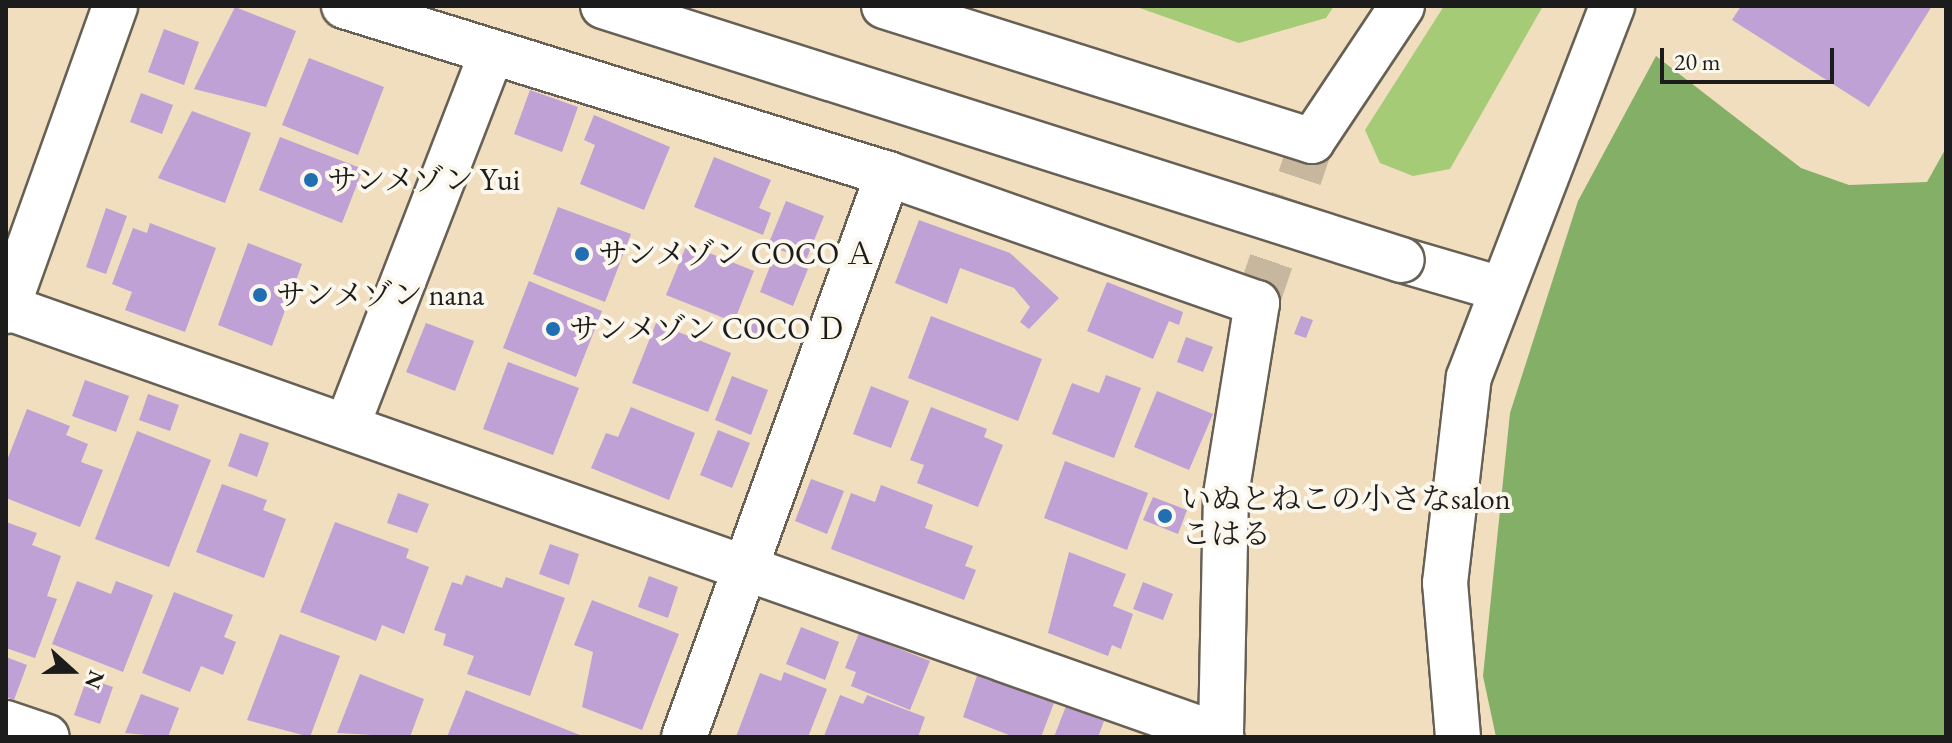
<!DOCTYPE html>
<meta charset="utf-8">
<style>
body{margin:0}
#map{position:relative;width:1952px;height:743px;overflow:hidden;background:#f1debe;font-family:"EB Garamond","Noto Serif JP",serif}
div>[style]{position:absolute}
.green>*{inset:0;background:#a5cb76}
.forest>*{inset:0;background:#84af67}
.building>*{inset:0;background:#bfa1d5}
.minor-tunnel>*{height:44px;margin-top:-22px;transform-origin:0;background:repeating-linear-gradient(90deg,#c6b79e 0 44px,transparent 0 66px)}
.roads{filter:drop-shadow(2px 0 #676055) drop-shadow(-2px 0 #676055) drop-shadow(0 2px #676055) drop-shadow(0 -2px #676055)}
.minor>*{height:44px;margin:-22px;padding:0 22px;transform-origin:22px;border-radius:22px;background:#fff}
.bridges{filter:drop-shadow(2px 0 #676055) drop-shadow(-2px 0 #676055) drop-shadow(0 2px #676055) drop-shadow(0 -2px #676055)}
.minor-bridge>*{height:44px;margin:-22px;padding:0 22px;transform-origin:22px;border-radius:22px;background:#fff}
.dots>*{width:22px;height:22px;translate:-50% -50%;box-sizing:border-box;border:4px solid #fbf7ec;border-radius:50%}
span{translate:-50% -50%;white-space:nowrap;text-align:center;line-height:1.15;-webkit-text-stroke:8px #fbf7ec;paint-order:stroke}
.poi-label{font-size:30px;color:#1c1c1c}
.left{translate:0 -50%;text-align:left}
.frame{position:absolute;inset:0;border:8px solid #1c1c1c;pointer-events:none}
.north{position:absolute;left:32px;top:631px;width:80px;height:80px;-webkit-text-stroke:6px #fbf7ec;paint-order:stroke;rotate:111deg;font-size:22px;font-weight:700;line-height:32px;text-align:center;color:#1c1c1c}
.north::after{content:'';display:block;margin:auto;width:28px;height:36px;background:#1c1c1c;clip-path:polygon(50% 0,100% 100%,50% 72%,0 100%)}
.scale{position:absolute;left:1660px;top:48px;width:174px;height:36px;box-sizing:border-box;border:4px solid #1c1c1c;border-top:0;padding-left:10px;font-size:24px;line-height:28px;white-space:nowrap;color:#1c1c1c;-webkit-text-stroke:6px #fbf7ec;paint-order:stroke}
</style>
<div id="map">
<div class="green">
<div style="clip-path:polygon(1134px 6px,1334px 6px,1326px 18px,1239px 43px)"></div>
<div style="clip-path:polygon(1444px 6px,1543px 6px,1450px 169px,1413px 176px,1380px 163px,1365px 130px)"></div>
</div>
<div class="forest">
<div style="clip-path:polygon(1656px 56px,1801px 168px,1849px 185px,1927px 182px,1946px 148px,1946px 737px,1496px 737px,1483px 676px,1510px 413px,1578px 201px)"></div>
</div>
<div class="building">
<div style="clip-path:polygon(1741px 6px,1932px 6px,1869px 107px,1732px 20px)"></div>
<div style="clip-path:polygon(235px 7px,296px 31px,266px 107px,194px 89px)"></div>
<div style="clip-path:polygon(164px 29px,199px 42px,184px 85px,148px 72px)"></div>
<div style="clip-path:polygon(309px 58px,384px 87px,358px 155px,282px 125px)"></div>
<div style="clip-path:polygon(530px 90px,578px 107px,562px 152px,514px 134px)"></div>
<div style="clip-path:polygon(141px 93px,173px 105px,162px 134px,130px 122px)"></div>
<div style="clip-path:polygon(192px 111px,251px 133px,225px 203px,158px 178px)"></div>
<div style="clip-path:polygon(594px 115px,670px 147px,644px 210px,580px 184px,595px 145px,584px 140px)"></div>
<div style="clip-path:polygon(280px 137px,363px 169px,342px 223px,259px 190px)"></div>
<div style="clip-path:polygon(714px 157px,771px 180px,759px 208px,771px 213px,763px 235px,694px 207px)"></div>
<div style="clip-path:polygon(786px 201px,824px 216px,806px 260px,768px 245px)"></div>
<div style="clip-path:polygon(558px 207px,631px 234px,605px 302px,533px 274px)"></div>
<div style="clip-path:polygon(106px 208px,127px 216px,106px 274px,86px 267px)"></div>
<div style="clip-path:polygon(919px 220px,1010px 253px,1059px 298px,1029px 329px,1020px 322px,1030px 307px,1014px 288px,960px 268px,947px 304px,895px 283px)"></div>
<div style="clip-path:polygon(150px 223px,216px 248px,185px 332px,125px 310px,132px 292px,112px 284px,133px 228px,147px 233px)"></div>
<div style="clip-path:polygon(248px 243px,302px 264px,272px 346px,218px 325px)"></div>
<div style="clip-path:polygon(687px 244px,754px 271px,734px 322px,666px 295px)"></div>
<div style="clip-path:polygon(774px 256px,808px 269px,793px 306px,760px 292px)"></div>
<div style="clip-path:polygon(529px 281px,602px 311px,576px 377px,503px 348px)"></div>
<div style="clip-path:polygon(1107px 282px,1183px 312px,1179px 325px,1169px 321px,1153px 359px,1087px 331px)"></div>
<div style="clip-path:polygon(931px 316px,1042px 359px,1018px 421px,908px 378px)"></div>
<div style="clip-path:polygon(1301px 316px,1313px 320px,1306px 338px,1294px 334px)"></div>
<div style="clip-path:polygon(749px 317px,764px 323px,760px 335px,744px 329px)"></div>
<div style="clip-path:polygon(426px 323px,474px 341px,455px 391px,406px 372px)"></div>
<div style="clip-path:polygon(656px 323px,731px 353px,708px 412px,632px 383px)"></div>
<div style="clip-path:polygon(1186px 337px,1213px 347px,1203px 372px,1177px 362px)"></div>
<div style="clip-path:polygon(508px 362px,579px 388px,553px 455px,483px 429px)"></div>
<div style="clip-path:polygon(1106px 375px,1141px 388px,1114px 458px,1052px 434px,1072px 383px,1099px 393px)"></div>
<div style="clip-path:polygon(732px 376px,768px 390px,751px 435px,715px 420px)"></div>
<div style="clip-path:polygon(85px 380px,129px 396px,116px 432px,72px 416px)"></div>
<div style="clip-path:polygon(871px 386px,909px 401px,891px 448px,853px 434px)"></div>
<div style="clip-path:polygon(1157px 391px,1213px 414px,1189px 470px,1134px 447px)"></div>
<div style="clip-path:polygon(148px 394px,179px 405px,170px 431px,139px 420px)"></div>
<div style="clip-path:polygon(631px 407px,695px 433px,669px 500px,591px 468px,606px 433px,618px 437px)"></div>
<div style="clip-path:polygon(931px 407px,987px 429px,984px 437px,1003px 445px,978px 507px,917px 483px,924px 465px,910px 460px)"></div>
<div style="clip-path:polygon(27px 409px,70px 426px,66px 435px,88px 444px,81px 462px,103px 470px,80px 527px,6px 498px,6px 463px)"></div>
<div style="clip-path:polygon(718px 430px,750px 443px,732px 488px,700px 475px)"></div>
<div style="clip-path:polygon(137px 431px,211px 460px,169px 567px,95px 539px)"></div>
<div style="clip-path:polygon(240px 433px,269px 443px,257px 477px,228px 466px)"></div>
<div style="clip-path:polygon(1065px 461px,1148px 493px,1127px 550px,1044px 518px)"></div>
<div style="clip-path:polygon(811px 479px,844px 491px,827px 534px,795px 521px)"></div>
<div style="clip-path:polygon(222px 484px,267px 500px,263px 510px,286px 519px,264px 578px,196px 552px)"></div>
<div style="clip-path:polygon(881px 485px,933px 505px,925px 528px,973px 546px,965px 566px,976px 570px,964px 600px,831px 549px,851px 493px,875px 502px)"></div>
<div style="clip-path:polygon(398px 493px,429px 504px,417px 533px,387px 523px)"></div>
<div style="clip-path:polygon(1153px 497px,1187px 510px,1178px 534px,1143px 520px)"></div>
<div style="clip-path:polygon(6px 522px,37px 533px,32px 545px,61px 556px,47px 596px,57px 599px,35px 658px,6px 648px)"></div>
<div style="clip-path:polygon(335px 522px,409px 549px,406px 558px,429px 567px,404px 634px,382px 625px,376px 641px,300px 612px)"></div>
<div style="clip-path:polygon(550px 544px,579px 554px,569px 585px,539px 574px)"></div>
<div style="clip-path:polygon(1069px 552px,1126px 574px,1113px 606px,1133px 614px,1121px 649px,1112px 645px,1108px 656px,1048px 633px)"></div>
<div style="clip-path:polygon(466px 575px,502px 588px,506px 577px,565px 598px,530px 696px,467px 674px,474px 656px,443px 645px,446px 634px,434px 630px,452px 582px,462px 585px)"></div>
<div style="clip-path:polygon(649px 576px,678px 587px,668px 618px,638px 607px)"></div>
<div style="clip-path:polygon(77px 581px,111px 594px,116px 581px,153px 595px,123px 672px,52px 644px)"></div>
<div style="clip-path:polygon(1143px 582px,1173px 594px,1163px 620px,1133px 609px)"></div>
<div style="clip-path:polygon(174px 592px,233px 615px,224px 637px,236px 642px,223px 675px,201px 666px,190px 692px,142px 673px)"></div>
<div style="clip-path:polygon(592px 600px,679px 634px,642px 730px,582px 707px,593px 652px,574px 645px)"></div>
<div style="clip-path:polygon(801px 627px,839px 642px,825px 680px,786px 664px)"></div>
<div style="clip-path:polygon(859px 633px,930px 661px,910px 710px,851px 686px,856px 672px,845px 668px)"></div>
<div style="clip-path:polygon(280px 634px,340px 656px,310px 737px,247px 720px)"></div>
<div style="clip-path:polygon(6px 657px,27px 665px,14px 700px,6px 697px)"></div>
<div style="clip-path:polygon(784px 672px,827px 689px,808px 737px,736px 737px,760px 673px,781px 681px)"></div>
<div style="clip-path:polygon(978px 673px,1054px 703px,1041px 737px,1014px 737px,963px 717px)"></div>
<div style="clip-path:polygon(360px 674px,424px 699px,410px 737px,337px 733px)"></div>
<div style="clip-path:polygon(87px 678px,113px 687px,100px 724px,74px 715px)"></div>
<div style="clip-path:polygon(466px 690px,585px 737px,447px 737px)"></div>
<div style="clip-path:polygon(141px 694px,179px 708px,168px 737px,125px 733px)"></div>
<div style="clip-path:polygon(840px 695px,863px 704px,867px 695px,925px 717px,918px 737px,824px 736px)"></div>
<div style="clip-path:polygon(1066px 706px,1104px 721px,1098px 737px,1054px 737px)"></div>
</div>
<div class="minor-tunnel">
<div style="left:1257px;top:303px;width:171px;rotate:-71.2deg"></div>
</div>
<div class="roads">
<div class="minor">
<div style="left:344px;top:6px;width:569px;rotate:17.16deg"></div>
<div style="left:888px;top:174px;width:391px;rotate:19.3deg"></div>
<div style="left:1257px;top:303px;width:193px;rotate:99.2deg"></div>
<div style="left:1226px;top:494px;width:243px;rotate:91.2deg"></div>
<div style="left:884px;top:6px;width:449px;rotate:17.5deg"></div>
<div style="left:1312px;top:141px;width:162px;rotate:-56.3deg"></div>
<div style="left:1402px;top:260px;width:100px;rotate:16.3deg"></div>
<div style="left:6px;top:307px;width:1289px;rotate:19.45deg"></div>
<div style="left:6px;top:311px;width:324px;rotate:-70.3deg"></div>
<div style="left:347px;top:426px;width:401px;rotate:-68.8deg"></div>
<div style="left:6px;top:723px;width:43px;rotate:18.9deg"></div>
<div style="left:684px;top:737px;width:599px;rotate:-70.08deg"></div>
<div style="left:1458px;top:737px;width:155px;rotate:-94.8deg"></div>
<div style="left:1445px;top:583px;width:207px;rotate:-83.4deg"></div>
<div style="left:1469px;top:377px;width:398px;rotate:-68.9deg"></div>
</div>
</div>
<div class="bridges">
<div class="minor-bridge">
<div style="left:603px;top:6px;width:838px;rotate:17.64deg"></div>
</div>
</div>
<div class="dots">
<div style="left:311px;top:180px;background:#1f6fb2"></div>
<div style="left:582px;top:254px;background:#1f6fb2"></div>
<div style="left:260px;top:295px;background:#1f6fb2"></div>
<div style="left:553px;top:329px;background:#1f6fb2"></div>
<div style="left:1165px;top:516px;background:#1f6fb2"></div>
</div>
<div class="poi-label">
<span class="left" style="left:327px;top:180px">サンメゾン Yui</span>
<span class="left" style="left:598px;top:254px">サンメゾン COCO Ａ</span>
<span class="left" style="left:276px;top:295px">サンメゾン nana</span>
<span class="left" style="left:569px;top:329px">サンメゾン COCO Ｄ</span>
<span class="left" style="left:1181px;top:516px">いぬとねこの小さなsalon<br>こはる</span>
</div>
<div class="frame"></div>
<div class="north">N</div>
<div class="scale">20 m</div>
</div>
